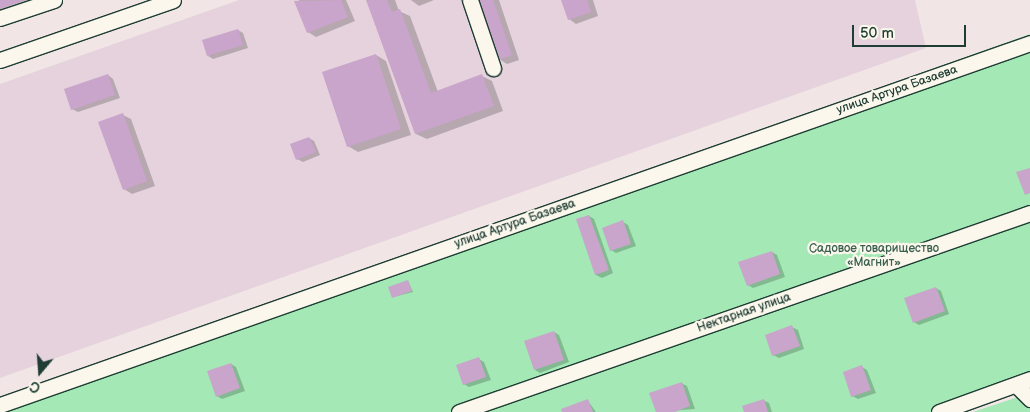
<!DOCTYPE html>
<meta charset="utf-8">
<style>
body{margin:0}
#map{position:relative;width:1030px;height:412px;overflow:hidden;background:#f1e6e5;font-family:"Balsamiq Sans",sans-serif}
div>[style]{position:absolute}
.built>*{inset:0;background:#e5d2dd}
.green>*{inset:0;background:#a3e8b5}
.shadow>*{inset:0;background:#0003}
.building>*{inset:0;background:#c9a4cb}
.roads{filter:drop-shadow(1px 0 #1f3d34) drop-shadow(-1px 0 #1f3d34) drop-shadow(0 1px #1f3d34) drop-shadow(0 -1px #1f3d34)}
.minor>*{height:15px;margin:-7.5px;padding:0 7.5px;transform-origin:7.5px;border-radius:7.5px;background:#fbf7ec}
span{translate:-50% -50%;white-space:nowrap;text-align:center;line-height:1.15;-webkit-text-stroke:4.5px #fbf7ec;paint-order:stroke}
.street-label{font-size:12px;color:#1f3d34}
.park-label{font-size:12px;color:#395f4e}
.north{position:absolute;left:15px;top:347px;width:50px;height:50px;-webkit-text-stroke:4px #fbf7ec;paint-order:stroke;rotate:198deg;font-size:14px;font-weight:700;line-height:20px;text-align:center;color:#1f3d34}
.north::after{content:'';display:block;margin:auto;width:18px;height:22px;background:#1f3d34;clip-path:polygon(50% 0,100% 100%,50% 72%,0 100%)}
.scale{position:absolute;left:852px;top:25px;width:114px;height:22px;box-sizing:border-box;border:2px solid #1f3d34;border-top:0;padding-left:6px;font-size:15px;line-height:18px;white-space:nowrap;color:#1f3d34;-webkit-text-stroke:4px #fbf7ec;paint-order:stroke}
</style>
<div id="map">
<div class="built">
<div style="clip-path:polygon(239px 0,915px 0,926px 48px,0 378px,0 84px)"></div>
</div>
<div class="green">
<div style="clip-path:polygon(1030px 34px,1030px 387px,967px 412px,0 412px,0 402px)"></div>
<div style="clip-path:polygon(1030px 393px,1030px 412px,973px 412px)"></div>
</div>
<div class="shadow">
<div style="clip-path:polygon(0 0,52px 0,0 18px)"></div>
<div style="clip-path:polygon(300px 0,346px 0,355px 21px,316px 37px,308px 32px,296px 2px)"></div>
<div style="clip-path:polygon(367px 0,395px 0,399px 11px,410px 16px,438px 92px,482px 76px,492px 81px,503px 111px,427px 139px,416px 134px)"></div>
<div style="clip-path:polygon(411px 0,434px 0,419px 6px)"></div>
<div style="clip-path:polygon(479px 0,499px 0,519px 60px,507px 64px,499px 59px)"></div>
<div style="clip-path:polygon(562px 0,593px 0,598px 16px,576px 24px,569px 19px)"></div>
<div style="clip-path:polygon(238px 30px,243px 33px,248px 48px,213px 59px,208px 56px)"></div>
<div style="clip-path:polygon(376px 55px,386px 61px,411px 135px,358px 152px,348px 146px)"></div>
<div style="clip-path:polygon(108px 75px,113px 79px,120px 98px,78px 112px,72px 109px)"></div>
<div style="clip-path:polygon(123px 115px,131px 119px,155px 186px,132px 194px,124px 189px)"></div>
<div style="clip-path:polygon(309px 138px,314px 141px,320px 155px,303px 162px,297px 159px)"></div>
<div style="clip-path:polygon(589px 216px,594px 219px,613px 273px,602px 278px,596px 275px)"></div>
<div style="clip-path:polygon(623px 222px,628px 225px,636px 246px,616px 253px,611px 250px)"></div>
<div style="clip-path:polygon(772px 252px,777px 255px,785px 277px,753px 288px,748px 285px)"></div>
<div style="clip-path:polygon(408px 281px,413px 292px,393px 297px)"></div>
<div style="clip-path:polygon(936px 288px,941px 291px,949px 314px,919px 325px,914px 322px)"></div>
<div style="clip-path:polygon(792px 327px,798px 330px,804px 349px,779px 358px,773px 355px)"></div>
<div style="clip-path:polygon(554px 332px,559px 335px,569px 362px,540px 373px,535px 370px)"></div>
<div style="clip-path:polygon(479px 359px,484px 362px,491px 380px,469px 387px,464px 384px)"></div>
<div style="clip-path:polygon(231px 364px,236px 367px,245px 391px,222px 399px,217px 396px)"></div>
<div style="clip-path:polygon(862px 367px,867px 370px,876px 393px,858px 399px,852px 396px)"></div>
<div style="clip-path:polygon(681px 383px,687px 386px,695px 409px,657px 412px)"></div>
<div style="clip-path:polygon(763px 400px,769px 403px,772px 412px,745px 412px)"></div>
<div style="clip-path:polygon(588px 401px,596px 412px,563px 412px)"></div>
</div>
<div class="building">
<div style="clip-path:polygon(0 0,25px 0,0 9px)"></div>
<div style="clip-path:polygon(341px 0,348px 17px,307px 33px,294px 1px)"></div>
<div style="clip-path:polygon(366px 0,387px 0,392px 12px,400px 9px,431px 93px,482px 74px,494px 106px,415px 134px)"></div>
<div style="clip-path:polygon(478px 0,493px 0,512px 55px,498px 60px)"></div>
<div style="clip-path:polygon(561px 0,587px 0,591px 12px,568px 20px)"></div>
<div style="clip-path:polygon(238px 29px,243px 45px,207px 56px,202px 40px)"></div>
<div style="clip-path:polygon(376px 54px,401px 129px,347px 147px,322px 72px)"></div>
<div style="clip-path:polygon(108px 74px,115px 95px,71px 110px,64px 89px)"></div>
<div style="clip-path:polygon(123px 113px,147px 181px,123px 190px,98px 122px)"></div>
<div style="clip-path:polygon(309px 137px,316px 152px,296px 160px,290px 144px)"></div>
<div style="clip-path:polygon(1030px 168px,1030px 193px,1025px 195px,1016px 172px)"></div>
<div style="clip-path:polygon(589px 215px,609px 270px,595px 275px,576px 219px)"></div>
<div style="clip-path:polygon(623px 220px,631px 244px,610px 251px,602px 228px)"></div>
<div style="clip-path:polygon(772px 251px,780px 274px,747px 286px,738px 262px)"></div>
<div style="clip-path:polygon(408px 280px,412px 291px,392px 298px,388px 287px)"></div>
<div style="clip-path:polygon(936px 287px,945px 311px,913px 323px,904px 298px)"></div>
<div style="clip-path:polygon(792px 325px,800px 346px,772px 356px,765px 335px)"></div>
<div style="clip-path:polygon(554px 331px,564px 360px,534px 370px,524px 341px)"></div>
<div style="clip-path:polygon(479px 357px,486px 377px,463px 385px,456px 365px)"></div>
<div style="clip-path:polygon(231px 363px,240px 388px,216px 397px,207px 371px)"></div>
<div style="clip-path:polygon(862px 365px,871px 390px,851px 397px,843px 372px)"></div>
<div style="clip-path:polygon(682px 382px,690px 406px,675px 412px,656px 412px,649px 393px)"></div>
<div style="clip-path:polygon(588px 399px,593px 412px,562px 412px,561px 409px)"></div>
<div style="clip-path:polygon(764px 399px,768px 412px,744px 412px,742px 406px)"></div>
</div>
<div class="roads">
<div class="minor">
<div style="left:470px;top:0;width:72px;rotate:71.3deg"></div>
<div style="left:0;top:18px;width:57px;rotate:-18.4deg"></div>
<div style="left:0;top:60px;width:183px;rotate:-19.1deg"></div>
<div style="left:1019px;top:388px;width:16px;rotate:45deg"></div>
<div style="left:0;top:405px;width:1092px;rotate:-19.36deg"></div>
<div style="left:459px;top:412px;width:605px;rotate:-19.21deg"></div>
<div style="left:939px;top:412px;width:97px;rotate:-19.9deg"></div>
</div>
</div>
<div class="street-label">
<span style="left:897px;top:90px;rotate:-19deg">улица Артура Базаева</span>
<span style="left:515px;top:224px;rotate:-19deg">улица Артура Базаева</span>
<span style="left:744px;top:313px;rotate:-19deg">Нектарная улица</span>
</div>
<div class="park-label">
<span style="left:874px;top:256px">Садовое товарищество<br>«Магнит»</span>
</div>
<div class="north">С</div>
<div class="scale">50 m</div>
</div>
